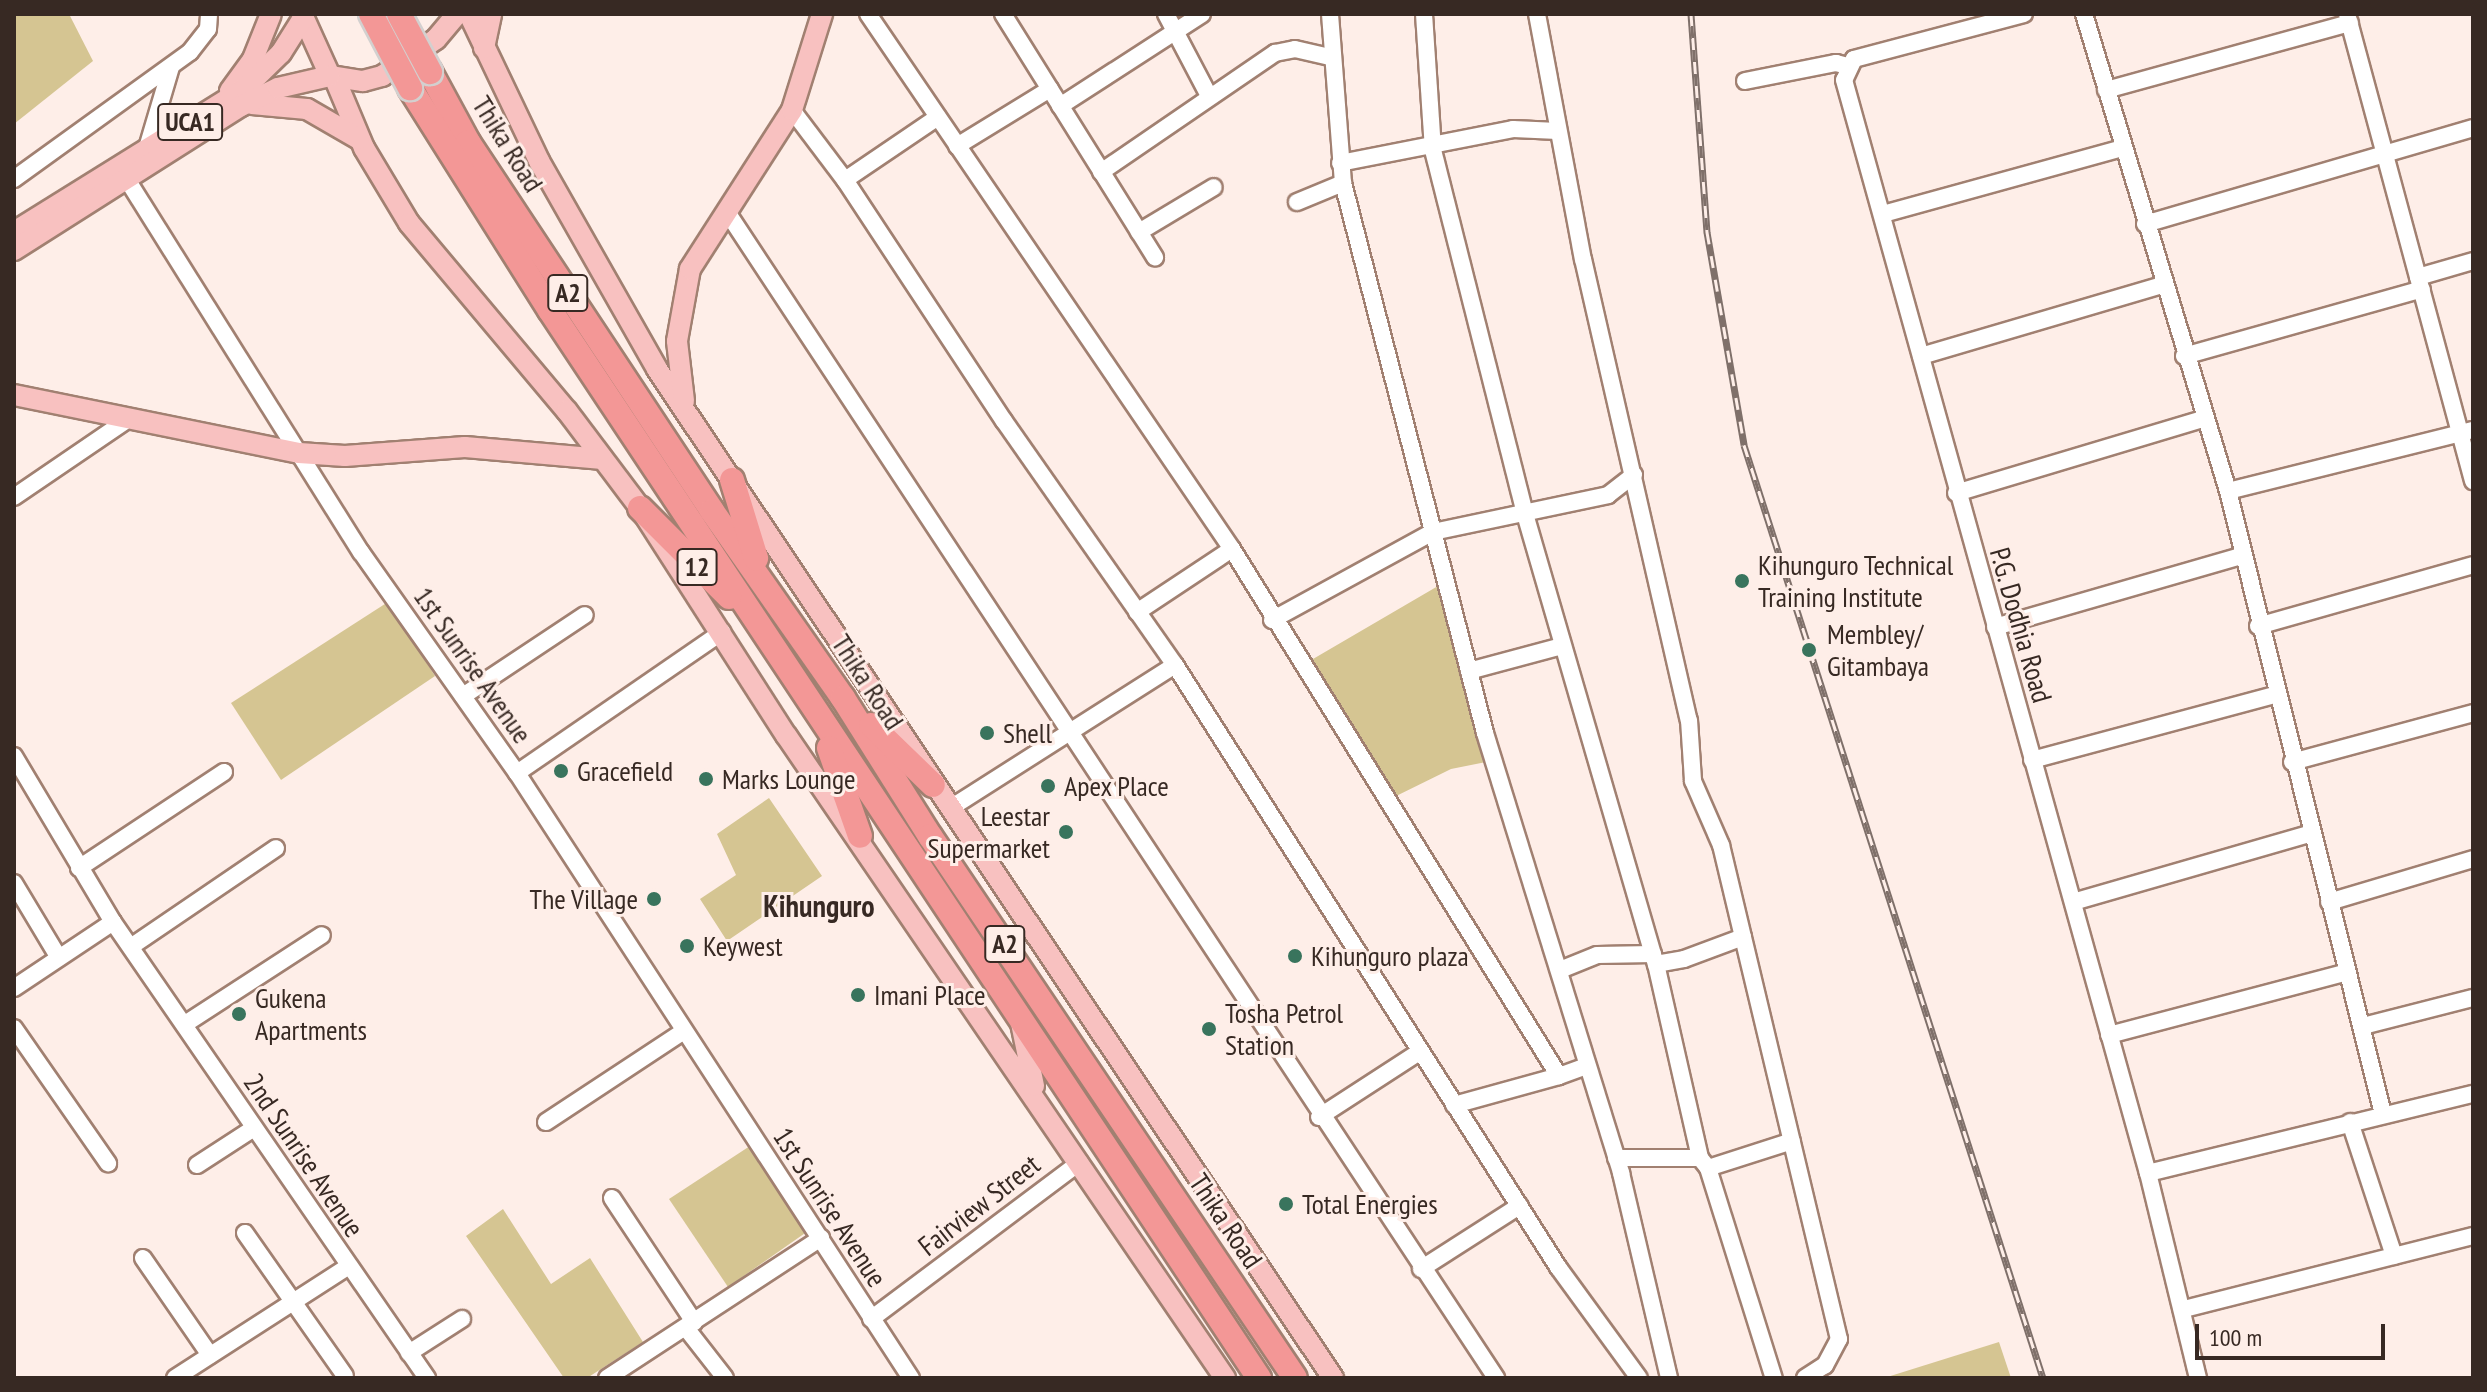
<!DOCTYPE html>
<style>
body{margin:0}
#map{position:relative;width:2487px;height:1392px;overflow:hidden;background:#feeee8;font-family:"PT Sans Narrow",sans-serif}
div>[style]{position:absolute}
.green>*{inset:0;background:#d5c592}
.roads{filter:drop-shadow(2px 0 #a18071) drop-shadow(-2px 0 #a18071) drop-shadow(0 2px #a18071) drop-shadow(0 -2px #a18071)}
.minor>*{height:16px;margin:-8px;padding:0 8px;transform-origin:8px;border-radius:8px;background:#fff}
.major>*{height:20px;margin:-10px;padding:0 10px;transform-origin:10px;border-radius:10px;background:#f8c1c0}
.highway>*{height:24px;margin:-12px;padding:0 12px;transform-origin:12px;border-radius:12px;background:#f39796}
.rail>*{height:7px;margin-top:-3.5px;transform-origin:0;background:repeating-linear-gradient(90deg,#feeee8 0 12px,#7f706a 0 24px);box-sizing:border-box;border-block:2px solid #7f706a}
.bridges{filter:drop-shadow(2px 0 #d3d0cf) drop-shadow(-2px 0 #d3d0cf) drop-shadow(0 2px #d3d0cf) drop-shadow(0 -2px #d3d0cf)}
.highway-bridge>*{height:24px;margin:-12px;padding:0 12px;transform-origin:12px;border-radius:12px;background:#f39796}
.dots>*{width:22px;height:22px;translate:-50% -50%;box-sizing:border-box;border:4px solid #feeee8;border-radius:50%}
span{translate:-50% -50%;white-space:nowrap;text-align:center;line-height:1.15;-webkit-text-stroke:6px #feeee8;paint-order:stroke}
.shield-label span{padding:2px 6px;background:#feeee8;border:2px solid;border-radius:6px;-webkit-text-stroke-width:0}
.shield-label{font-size:26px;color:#372923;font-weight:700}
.street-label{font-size:28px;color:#372923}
.poi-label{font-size:28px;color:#372923}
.left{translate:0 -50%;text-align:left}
.right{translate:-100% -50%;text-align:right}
.neighbourhood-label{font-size:30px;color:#372923;font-weight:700}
.frame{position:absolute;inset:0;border:16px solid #372923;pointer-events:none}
.scale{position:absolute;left:2195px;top:1324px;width:190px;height:36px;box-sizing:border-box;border:4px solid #372923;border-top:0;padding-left:10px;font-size:24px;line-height:28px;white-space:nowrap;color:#372923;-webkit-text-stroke:6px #feeee8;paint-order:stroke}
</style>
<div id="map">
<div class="green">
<div style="clip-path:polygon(14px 14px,69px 14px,93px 61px,14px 124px)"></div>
<div style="clip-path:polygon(1438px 586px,1486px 762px,1451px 769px,1386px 801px,1301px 666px)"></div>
<div style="clip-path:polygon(388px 602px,435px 676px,281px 780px,231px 703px)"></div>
<div style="clip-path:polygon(769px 798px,822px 876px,727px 941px,700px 899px,736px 875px,717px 834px)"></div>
<div style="clip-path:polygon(753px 1144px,808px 1231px,728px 1287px,669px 1199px)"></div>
<div style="clip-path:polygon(503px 1209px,551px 1284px,590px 1258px,643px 1342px,587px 1378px,564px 1378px,466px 1236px)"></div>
<div style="clip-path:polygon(1999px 1342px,2011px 1378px,1884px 1378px)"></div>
</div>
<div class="roads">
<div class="minor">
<div style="left:868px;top:14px;width:647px;rotate:55.77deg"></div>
<div style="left:1232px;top:549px;width:620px;rotate:58.18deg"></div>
<div style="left:1559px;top:1076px;width:30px;rotate:-20deg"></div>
<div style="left:1003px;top:14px;width:287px;rotate:58deg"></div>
<div style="left:1166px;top:14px;width:93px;rotate:62.3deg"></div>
<div style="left:1330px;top:14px;width:169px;rotate:85.6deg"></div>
<div style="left:1343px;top:183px;width:568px;rotate:75.52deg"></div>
<div style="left:1485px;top:733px;width:461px;rotate:72.8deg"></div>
<div style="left:1621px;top:1173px;width:211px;rotate:76.8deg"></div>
<div style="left:1424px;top:14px;width:136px;rotate:86.2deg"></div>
<div style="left:1433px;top:150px;width:375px;rotate:75.8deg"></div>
<div style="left:1525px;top:514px;width:469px;rotate:73.8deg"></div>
<div style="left:1656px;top:964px;width:199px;rotate:77.2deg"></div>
<div style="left:1700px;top:1158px;width:13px;rotate:51deg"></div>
<div style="left:1708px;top:1168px;width:220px;rotate:72.6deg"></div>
<div style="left:1537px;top:14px;width:249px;rotate:79.4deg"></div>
<div style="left:1583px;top:259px;width:473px;rotate:77.1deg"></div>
<div style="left:1689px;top:720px;width:61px;rotate:86.2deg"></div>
<div style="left:1693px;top:781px;width:70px;rotate:66.4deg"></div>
<div style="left:1721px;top:845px;width:508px;rotate:76.57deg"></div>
<div style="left:1839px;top:1339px;width:30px;rotate:118deg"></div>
<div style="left:1825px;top:1365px;width:24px;rotate:147deg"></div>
<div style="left:2024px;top:14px;width:176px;rotate:165.2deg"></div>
<div style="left:1854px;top:59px;width:23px;rotate:115deg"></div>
<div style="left:1844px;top:80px;width:1134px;rotate:74.46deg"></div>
<div style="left:2148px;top:1173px;width:211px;rotate:76.3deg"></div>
<div style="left:2084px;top:14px;width:498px;rotate:73.2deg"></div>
<div style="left:2228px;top:491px;width:642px;rotate:76.03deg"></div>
<div style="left:2347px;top:14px;width:484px;rotate:74.9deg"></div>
<div style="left:1745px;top:81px;width:93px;rotate:-11.2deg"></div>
<div style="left:1836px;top:63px;width:11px;rotate:15deg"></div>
<div style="left:2106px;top:90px;width:253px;rotate:-15.4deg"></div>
<div style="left:1060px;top:106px;width:169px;rotate:-32.9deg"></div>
<div style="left:792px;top:110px;width:88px;rotate:52.9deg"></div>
<div style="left:845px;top:180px;width:289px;rotate:56.6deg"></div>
<div style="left:1004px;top:421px;width:298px;rotate:55deg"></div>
<div style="left:1175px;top:665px;width:714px;rotate:57.53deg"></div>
<div style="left:1558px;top:1267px;width:137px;rotate:53.9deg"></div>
<div style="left:957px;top:146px;width:109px;rotate:-31.5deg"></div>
<div style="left:147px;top:148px;width:84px;rotate:-73.5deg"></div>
<div style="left:1340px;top:163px;width:176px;rotate:-11.1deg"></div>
<div style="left:1513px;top:129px;width:45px;rotate:2.5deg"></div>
<div style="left:1101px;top:172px;width:211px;rotate:-34.4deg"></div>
<div style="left:1275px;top:53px;width:20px;rotate:-11deg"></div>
<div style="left:1295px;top:49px;width:39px;rotate:13deg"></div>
<div style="left:14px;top:179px;width:217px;rotate:-35.8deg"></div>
<div style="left:190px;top:52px;width:29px;rotate:-52deg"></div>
<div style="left:208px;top:29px;width:15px;rotate:-86deg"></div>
<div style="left:845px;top:180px;width:112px;rotate:-34.1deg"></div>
<div style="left:128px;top:181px;width:438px;rotate:57.9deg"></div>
<div style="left:361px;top:552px;width:271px;rotate:54.8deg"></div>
<div style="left:517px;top:773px;width:722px;rotate:56.93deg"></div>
<div style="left:1297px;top:202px;width:50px;rotate:-22.4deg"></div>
<div style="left:727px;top:212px;width:1397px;rotate:56.59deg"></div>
<div style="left:1883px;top:214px;width:248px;rotate:-15.4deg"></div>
<div style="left:2145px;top:224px;width:342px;rotate:-16.3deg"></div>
<div style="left:1139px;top:232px;width:87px;rotate:-31deg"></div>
<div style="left:2418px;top:277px;width:57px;rotate:-16.2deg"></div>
<div style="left:1921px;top:356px;width:251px;rotate:-16.4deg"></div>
<div style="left:2184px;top:356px;width:247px;rotate:-15.7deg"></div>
<div style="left:2228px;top:491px;width:252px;rotate:-14deg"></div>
<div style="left:1956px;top:493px;width:258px;rotate:-16.7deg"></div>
<div style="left:14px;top:497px;width:137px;rotate:-34.3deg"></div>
<div style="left:1137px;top:612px;width:114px;rotate:-33.6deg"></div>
<div style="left:1272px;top:620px;width:183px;rotate:-28.7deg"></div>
<div style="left:1433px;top:532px;width:179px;rotate:-11.9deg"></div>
<div style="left:1608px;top:495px;width:33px;rotate:-38deg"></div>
<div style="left:2258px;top:626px;width:223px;rotate:-15.8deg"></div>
<div style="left:1995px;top:627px;width:256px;rotate:-16.1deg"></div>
<div style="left:1469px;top:671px;width:96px;rotate:-15deg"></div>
<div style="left:463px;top:696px;width:146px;rotate:-33.6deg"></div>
<div style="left:14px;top:756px;width:193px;rotate:59.2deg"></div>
<div style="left:113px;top:922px;width:554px;rotate:55.45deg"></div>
<div style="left:2032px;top:760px;width:252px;rotate:-15deg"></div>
<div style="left:2292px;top:762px;width:188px;rotate:-15.1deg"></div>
<div style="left:517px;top:773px;width:249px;rotate:-34.5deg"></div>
<div style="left:952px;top:807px;width:264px;rotate:-32.5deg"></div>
<div style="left:79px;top:868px;width:174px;rotate:-33.5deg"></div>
<div style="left:14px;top:883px;width:87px;rotate:59deg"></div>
<div style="left:2073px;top:902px;width:249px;rotate:-16.1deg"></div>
<div style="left:2329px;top:902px;width:150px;rotate:-16.6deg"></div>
<div style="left:132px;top:946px;width:174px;rotate:-34.2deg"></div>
<div style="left:1656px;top:964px;width:28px;rotate:-10deg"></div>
<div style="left:1684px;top:959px;width:63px;rotate:-20.4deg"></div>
<div style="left:1560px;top:970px;width:40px;rotate:-22deg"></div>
<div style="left:1597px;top:955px;width:56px;rotate:-1deg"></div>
<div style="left:14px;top:988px;width:119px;rotate:-33.7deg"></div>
<div style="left:185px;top:1024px;width:163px;rotate:-33deg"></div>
<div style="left:2363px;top:1026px;width:114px;rotate:-14.3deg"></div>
<div style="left:14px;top:1028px;width:165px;rotate:55.2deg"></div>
<div style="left:2109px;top:1035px;width:246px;rotate:-14.8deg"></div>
<div style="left:1454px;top:1105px;width:109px;rotate:-15.4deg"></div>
<div style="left:1319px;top:1117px;width:119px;rotate:-33deg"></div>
<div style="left:546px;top:1122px;width:165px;rotate:-33.4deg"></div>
<div style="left:2350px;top:1122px;width:141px;rotate:71.8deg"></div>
<div style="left:1616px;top:1158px;width:84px"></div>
<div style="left:197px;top:1165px;width:68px;rotate:-33deg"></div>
<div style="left:1708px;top:1168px;width:88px;rotate:-17.8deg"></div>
<div style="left:2148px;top:1173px;width:334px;rotate:-13.7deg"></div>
<div style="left:612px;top:1198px;width:149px;rotate:56.5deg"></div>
<div style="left:245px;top:1233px;width:174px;rotate:55deg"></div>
<div style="left:143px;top:1258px;width:118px;rotate:55.4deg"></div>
<div style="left:1421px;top:1269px;width:117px;rotate:-32.7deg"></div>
<div style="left:2184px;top:1309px;width:298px;rotate:-14.2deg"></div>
<div style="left:871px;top:1319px;width:261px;rotate:-36.9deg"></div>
<div style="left:686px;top:1328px;width:63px;rotate:52deg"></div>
<div style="left:409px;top:1353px;width:63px;rotate:-32.7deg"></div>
<div style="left:175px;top:1378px;width:205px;rotate:-32.8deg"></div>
<div style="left:607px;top:1378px;width:256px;rotate:-33.2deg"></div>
</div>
<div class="major">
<div style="left:302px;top:14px;width:68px;rotate:65.7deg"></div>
<div style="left:330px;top:76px;width:33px;rotate:9deg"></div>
<div style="left:363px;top:81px;width:20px;rotate:-15deg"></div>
<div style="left:382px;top:76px;width:65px;rotate:-34.4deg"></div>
<div style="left:436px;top:39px;width:33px;rotate:-50deg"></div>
<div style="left:469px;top:14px;width:163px;rotate:64.5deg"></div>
<div style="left:539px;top:161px;width:239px;rotate:60.4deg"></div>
<div style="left:657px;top:369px;width:1215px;rotate:56.18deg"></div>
<div style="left:484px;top:48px;width:35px;rotate:-78deg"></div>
<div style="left:335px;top:79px;width:75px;rotate:67.2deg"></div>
<div style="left:364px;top:148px;width:87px;rotate:59deg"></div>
<div style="left:409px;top:223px;width:246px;rotate:50deg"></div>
<div style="left:567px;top:411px;width:121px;rotate:53deg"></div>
<div style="left:640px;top:508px;width:270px;rotate:57.3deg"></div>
<div style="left:786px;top:735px;width:779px;rotate:55.68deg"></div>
<div style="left:230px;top:91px;width:39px;rotate:-54deg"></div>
<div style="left:253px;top:59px;width:48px;rotate:-68.2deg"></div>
<div style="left:252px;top:104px;width:55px;rotate:5.2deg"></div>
<div style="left:307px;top:109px;width:60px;rotate:30deg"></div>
<div style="left:14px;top:232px;width:272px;rotate:-31.9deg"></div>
<div style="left:245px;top:88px;width:50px;rotate:-44.2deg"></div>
<div style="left:281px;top:53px;width:41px;rotate:-57.8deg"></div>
<div style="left:14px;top:250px;width:269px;rotate:-32.4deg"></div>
<div style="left:241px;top:106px;width:41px;rotate:-25.9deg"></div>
<div style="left:278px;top:88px;width:53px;rotate:-13deg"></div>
<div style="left:14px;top:395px;width:291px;rotate:11.5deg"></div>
<div style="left:299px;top:453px;width:46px;rotate:3.7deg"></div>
<div style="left:345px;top:456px;width:120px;rotate:-4.3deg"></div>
<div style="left:465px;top:447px;width:138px;rotate:5deg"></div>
<div style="left:684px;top:401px;width:60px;rotate:-96.7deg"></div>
<div style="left:677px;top:341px;width:73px;rotate:-79.8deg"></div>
<div style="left:690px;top:269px;width:189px;rotate:-57.3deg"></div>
<div style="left:792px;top:110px;width:101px;rotate:-72.6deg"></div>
<div style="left:1021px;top:1023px;width:64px;rotate:78.3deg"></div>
</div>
<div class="highway">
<div style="left:430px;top:72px;width:80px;rotate:61.5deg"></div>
<div style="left:468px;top:142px;width:442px;rotate:56.5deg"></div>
<div style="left:712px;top:511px;width:228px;rotate:55deg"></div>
<div style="left:843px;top:698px;width:163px;rotate:57.8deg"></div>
<div style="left:930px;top:836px;width:653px;rotate:56.04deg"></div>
<div style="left:410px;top:88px;width:262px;rotate:57.8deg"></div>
<div style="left:550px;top:310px;width:1282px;rotate:56.42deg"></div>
<div style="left:732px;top:480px;width:82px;rotate:72.9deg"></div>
<div style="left:640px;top:508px;width:126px;rotate:45deg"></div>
<div style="left:871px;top:725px;width:86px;rotate:44.1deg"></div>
<div style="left:829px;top:748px;width:93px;rotate:70.6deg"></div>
</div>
</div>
<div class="rail">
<div style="left:1691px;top:14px;width:219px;rotate:85.8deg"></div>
<div style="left:1707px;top:232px;width:216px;rotate:80.1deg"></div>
<div style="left:1744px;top:445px;width:980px;rotate:72.23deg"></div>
</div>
<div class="bridges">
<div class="highway-bridge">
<div style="left:371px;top:14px;width:84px;rotate:62.2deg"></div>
<div style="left:399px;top:14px;width:66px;rotate:61.9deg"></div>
</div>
</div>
<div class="dots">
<div style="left:1742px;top:581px;background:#39745d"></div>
<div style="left:1809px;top:650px;background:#39745d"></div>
<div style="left:987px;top:733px;background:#39745d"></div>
<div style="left:561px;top:771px;background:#39745d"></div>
<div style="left:706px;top:779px;background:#39745d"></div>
<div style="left:1048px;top:786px;background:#39745d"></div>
<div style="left:1066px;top:832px;background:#39745d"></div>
<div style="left:654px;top:899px;background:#39745d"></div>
<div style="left:687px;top:946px;background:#39745d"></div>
<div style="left:1295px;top:956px;background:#39745d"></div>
<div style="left:858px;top:995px;background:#39745d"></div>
<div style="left:239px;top:1014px;background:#39745d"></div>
<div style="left:1209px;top:1029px;background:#39745d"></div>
<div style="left:1286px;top:1204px;background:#39745d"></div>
</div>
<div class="shield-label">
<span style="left:190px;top:122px">UCA1</span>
<span style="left:568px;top:293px">A2</span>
<span style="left:697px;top:567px">12</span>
<span style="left:1005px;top:944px">A2</span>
</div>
<div class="street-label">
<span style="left:508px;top:144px;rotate:58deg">Thika Road</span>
<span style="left:2021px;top:625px;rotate:74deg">P.G. Dodhia Road</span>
<span style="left:473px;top:665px;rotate:55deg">1st Sunrise Avenue</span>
<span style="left:868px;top:682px;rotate:57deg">Thika Road</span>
<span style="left:304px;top:1155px;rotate:56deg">2nd Sunrise Avenue</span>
<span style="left:979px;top:1205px;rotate:-38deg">Fairview Street</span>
<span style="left:830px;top:1207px;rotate:57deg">1st Sunrise Avenue</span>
<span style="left:1226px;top:1221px;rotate:56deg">Thika Road</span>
</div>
<div class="poi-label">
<span class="left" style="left:1758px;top:581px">Kihunguro Technical<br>Training Institute</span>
<span class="left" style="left:1827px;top:650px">Membley/<br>Gitambaya</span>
<span class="left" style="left:1003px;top:733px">Shell</span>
<span class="left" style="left:577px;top:771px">Gracefield</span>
<span class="left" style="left:722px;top:779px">Marks Lounge</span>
<span class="left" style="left:1064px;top:786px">Apex Place</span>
<span class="right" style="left:1050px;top:832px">Leestar<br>Supermarket</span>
<span class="right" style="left:638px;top:899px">The Village</span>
<span class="left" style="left:703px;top:946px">Keywest</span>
<span class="left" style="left:1311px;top:956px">Kihunguro plaza</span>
<span class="left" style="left:874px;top:995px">Imani Place</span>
<span class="left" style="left:255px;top:1014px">Gukena<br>Apartments</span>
<span class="left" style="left:1225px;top:1029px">Tosha Petrol<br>Station</span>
<span class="left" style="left:1302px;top:1204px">Total Energies</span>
</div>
<div class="neighbourhood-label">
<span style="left:819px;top:906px">Kihunguro</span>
</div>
<div class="frame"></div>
<div class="scale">100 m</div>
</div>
